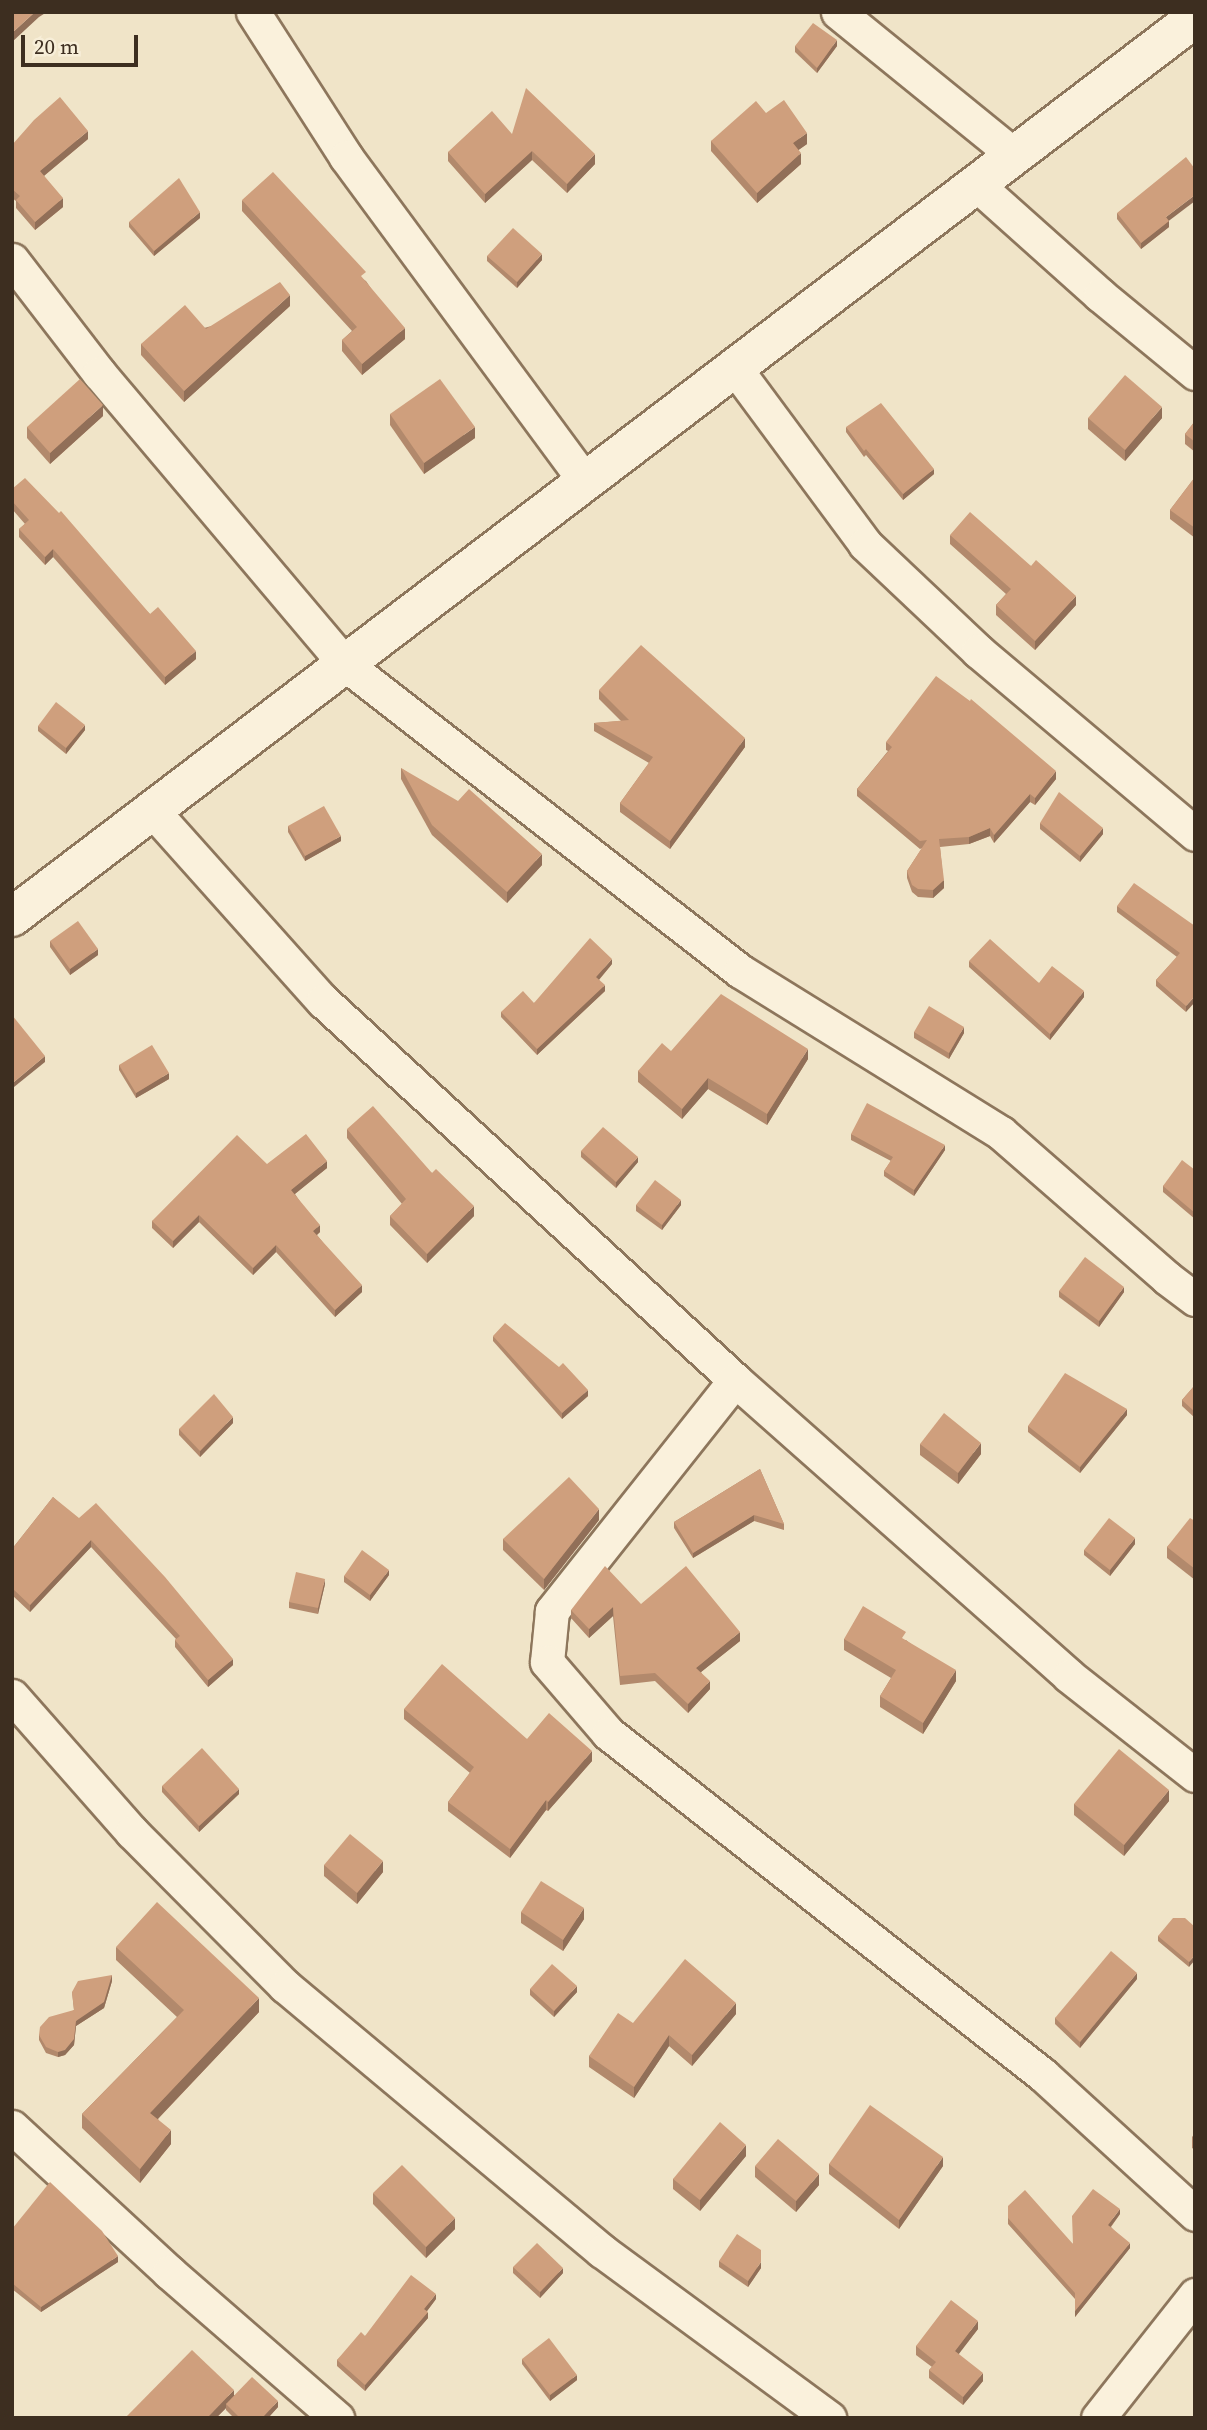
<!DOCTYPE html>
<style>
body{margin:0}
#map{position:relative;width:1207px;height:2430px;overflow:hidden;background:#f0e4c8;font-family:"Source Serif 4",serif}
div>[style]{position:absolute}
.roads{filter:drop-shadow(2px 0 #8d765c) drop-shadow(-2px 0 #8d765c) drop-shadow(0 2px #8d765c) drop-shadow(0 -2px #8d765c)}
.street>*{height:33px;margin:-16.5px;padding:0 16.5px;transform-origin:16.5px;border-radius:16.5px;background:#faf1dc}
.secondary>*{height:38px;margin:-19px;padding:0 19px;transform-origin:19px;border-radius:19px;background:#faf1dc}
.wall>*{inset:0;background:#b2896c}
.shaded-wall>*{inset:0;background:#916f58}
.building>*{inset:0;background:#cf9f7d}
span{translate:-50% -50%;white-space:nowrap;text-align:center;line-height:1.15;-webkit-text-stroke:7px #f7eed8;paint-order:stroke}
.frame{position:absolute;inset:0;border:14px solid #3d2e20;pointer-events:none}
.scale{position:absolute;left:21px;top:35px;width:117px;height:32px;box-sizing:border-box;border:4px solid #3d2e20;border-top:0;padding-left:9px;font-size:21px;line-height:24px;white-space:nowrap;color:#3d2e20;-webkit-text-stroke:5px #f7eed8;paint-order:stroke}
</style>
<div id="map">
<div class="roads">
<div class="street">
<div style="left:253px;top:12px;width:172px;rotate:57.3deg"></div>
<div style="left:346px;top:157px;width:404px;rotate:53.6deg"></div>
<div style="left:838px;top:12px;width:227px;rotate:39.1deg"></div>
<div style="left:976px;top:184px;width:166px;rotate:41.8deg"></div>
<div style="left:1100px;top:295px;width:123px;rotate:39.4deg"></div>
<div style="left:12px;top:260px;width:143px;rotate:52.4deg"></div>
<div style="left:99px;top:373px;width:381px;rotate:49.8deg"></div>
<div style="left:345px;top:664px;width:500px;rotate:37.85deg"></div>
<div style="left:740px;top:971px;width:307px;rotate:31.8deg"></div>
<div style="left:1001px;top:1133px;width:220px;rotate:41.1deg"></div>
<div style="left:1167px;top:1278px;width:35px;rotate:37deg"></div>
<div style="left:735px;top:368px;width:219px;rotate:53.5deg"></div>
<div style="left:865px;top:544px;width:156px;rotate:43.4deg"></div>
<div style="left:978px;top:651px;width:284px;rotate:40.1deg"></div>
<div style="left:152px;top:810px;width:256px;rotate:48.2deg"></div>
<div style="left:323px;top:1001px;width:560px;rotate:42.61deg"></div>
<div style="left:735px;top:1380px;width:446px;rotate:41.5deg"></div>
<div style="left:1069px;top:1676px;width:160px;rotate:38.2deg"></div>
<div style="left:735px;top:1380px;width:295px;rotate:128.4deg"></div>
<div style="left:552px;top:1611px;width:51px;rotate:95.6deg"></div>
<div style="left:547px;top:1662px;width:94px;rotate:49.3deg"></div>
<div style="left:608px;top:1733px;width:553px;rotate:38.17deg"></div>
<div style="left:1043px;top:2075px;width:206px;rotate:42.4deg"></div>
<div style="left:12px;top:1696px;width:181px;rotate:48.6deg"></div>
<div style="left:132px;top:1832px;width:217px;rotate:45.2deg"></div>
<div style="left:285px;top:1986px;width:413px;rotate:39.9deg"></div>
<div style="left:602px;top:2251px;width:282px;rotate:36.3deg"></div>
<div style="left:12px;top:2127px;width:214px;rotate:42.7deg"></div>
<div style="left:169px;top:2272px;width:223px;rotate:41deg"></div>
<div style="left:1098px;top:2418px;width:157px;rotate:-51.7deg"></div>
</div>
<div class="secondary">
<div style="left:12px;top:917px;width:1486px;rotate:-37.23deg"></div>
</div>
</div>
<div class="wall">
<div style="clip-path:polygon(795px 46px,837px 46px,817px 73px,795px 52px)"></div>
<div style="clip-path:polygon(766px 113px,807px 144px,798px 150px,801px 164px,757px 203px,711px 151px,711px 141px)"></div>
<div style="clip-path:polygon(512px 134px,595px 164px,567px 193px,532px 160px,485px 203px,448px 161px,448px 152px)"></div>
<div style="clip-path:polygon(88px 139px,44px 176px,63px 207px,35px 230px,16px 208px,16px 201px,12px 198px,12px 145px)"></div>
<div style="clip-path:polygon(242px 200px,366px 281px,405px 339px,362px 375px,342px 351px,342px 340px,352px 331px,242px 211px)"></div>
<div style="clip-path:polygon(1117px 213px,1169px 220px,1169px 227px,1141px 249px,1117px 219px)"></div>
<div style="clip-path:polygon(200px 218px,154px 256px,129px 227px,129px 222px)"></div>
<div style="clip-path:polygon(487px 256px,542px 260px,517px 288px,487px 261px)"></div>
<div style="clip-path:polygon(290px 306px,184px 402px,141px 355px,141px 344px)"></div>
<div style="clip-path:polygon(390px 414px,475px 438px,424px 474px,390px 425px)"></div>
<div style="clip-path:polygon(103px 416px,50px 464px,27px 438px,27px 427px)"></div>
<div style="clip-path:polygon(1088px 418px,1162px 418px,1125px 461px,1088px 429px)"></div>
<div style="clip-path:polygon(1195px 421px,1195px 452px,1185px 444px,1185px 434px)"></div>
<div style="clip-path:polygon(846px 427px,934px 474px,903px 500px,866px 455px,864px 457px,846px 432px)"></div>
<div style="clip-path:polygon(1195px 477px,1195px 538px,1170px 519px,1170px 510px)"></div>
<div style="clip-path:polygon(12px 489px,150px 614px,196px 659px,165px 685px,53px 557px,45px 565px,19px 537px,19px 529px,25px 524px,12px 509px)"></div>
<div style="clip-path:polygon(950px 535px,1031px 566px,1076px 605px,1035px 650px,996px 615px,996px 605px,1006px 594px,950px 544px)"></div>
<div style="clip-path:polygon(599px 690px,745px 747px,670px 849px,620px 812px,620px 803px,649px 763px,594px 731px,594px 723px,621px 721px,599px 699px)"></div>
<div style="clip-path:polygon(38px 726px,85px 730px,66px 754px,38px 731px)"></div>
<div style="clip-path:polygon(886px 742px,1056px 779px,1035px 805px,1030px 802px,994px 843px,990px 836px,969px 844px,940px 847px,944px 888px,933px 898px,918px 897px,912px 892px,907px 878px,907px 871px,922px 848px,920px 849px,857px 796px,857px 789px,888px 751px,886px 750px)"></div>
<div style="clip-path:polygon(401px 768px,542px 865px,507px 903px,432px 835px,401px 779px)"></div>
<div style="clip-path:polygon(1040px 823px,1103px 834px,1080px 862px,1040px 829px)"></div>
<div style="clip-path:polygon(288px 826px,341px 841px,305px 861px,288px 832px)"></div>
<div style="clip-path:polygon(1117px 906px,1195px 926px,1186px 1012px,1156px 986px,1156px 980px,1177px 957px,1117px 912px)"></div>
<div style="clip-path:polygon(50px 941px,98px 955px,70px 975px,50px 947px)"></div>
<div style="clip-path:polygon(969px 961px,1039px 983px,1084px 997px,1050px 1040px,969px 967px)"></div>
<div style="clip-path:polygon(612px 964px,599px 980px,605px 991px,537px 1055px,501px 1017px,501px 1012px,534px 1003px)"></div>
<div style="clip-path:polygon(914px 1032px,964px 1033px,949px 1059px,914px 1038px)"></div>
<div style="clip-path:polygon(671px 1051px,808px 1059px,767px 1125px,708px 1089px,682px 1119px,638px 1082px,638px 1071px)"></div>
<div style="clip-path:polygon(119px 1065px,169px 1079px,136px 1098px,119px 1070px)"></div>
<div style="clip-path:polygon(347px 1129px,432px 1173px,474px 1216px,427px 1263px,390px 1225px,390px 1216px,402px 1204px,347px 1138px)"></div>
<div style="clip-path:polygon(851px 1134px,945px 1150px,914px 1196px,884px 1176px,884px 1171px,891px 1161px,851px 1140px)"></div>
<div style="clip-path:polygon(581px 1151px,638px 1162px,616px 1188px,581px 1157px)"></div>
<div style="clip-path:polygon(267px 1164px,327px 1168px,295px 1194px,320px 1232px,317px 1235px,362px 1292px,335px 1317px,276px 1252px,253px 1275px,199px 1222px,173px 1248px,152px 1228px,152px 1221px)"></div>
<div style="clip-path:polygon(1195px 1170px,1195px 1219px,1163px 1192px,1163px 1186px)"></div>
<div style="clip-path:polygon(636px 1205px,681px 1205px,662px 1230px,636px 1211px)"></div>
<div style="clip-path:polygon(1059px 1291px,1124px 1292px,1099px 1327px,1059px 1297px)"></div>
<div style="clip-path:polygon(493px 1336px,588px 1396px,562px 1419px,493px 1341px)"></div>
<div style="clip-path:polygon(1195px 1385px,1195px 1418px,1182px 1406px,1182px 1400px)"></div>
<div style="clip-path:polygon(1127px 1415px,1080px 1473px,1028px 1432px,1028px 1426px)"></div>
<div style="clip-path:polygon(233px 1423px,200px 1457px,179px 1435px,179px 1429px)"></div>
<div style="clip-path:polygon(920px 1444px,981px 1454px,958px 1484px,920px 1455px)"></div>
<div style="clip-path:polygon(760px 1469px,784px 1524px,784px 1530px,754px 1521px,693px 1558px,674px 1528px,674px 1522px)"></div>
<div style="clip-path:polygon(53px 1497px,233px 1665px,208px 1687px,175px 1647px,175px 1640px,176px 1639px,91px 1547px,30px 1612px,12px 1595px,12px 1549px)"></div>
<div style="clip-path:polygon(599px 1520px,544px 1590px,503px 1550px,503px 1539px)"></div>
<div style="clip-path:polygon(1195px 1521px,1195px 1580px,1167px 1558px,1167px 1547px)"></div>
<div style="clip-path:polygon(1135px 1544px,1110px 1576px,1084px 1555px,1084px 1550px)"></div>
<div style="clip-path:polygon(389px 1575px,370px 1601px,344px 1582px,344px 1576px)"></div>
<div style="clip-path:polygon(325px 1584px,318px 1614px,289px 1608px,289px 1602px)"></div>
<div style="clip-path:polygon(641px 1604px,740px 1641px,701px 1672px,710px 1689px,688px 1713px,655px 1681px,620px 1685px,613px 1616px,589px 1638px,571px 1618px,571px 1610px)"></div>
<div style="clip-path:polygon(844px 1639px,906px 1640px,956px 1681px,923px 1734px,880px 1707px,880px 1696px,891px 1678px,844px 1650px)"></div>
<div style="clip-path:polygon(404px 1709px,527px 1739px,592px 1761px,548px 1811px,546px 1810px,510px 1858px,448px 1811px,448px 1802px,470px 1773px,404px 1719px)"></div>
<div style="clip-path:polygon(162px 1786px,239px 1794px,199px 1832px,162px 1792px)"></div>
<div style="clip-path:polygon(1169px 1801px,1124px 1856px,1074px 1815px,1074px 1804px)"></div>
<div style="clip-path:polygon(324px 1865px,383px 1872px,357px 1904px,324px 1876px)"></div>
<div style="clip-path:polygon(521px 1912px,584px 1919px,563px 1951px,521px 1923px)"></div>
<div style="clip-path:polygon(1195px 1927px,1189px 1967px,1158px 1941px,1158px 1936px)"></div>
<div style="clip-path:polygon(116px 1947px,259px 2012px,158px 2119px,171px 2144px,140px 2183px,82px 2128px,82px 2114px,177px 2017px,116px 1960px)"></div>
<div style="clip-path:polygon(1137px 1979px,1080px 2048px,1055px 2024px,1055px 2018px)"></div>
<div style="clip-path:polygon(112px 1981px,104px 2008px,76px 2026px,74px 2045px,65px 2055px,58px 2057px,46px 2053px,39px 2040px,39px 2035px,74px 2010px,72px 1992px)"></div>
<div style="clip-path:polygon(530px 1989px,577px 1992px,554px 2017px,530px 1995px)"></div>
<div style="clip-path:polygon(736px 2014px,692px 2066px,669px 2046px,634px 2098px,589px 2067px,589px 2056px,633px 2023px)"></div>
<div style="clip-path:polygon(1195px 2133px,1195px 2150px,1192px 2148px,1192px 2137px)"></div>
<div style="clip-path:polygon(746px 2156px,700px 2211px,673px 2189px,673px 2179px)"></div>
<div style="clip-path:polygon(829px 2164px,943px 2166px,899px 2229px,829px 2174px)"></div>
<div style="clip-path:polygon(755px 2166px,819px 2185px,796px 2212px,755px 2177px)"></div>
<div style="clip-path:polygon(373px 2193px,455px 2229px,426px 2258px,373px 2204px)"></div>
<div style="clip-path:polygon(1008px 2206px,1073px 2244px,1120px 2214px,1111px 2227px,1130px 2248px,1075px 2317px,1075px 2299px,1008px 2224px)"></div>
<div style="clip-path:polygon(12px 2229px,118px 2262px,41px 2312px,12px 2289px)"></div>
<div style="clip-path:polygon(719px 2261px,761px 2268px,748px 2287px,719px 2267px)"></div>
<div style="clip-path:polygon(513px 2267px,563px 2273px,540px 2298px,513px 2273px)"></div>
<div style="clip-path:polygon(436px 2299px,427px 2311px,428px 2318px,365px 2391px,337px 2366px,337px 2360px,365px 2336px)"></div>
<div style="clip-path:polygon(978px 2329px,958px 2354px,983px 2381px,963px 2405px,929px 2378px,929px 2370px,932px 2367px,916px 2355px,916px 2346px)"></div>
<div style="clip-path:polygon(522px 2359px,577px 2380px,550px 2401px,522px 2364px)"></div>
<div style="clip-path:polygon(234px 2395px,278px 2407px,268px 2418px,234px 2418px,226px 2410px,226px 2408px,216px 2418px,127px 2418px,127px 2416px)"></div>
</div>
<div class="shaded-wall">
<div style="clip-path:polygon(35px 12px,47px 12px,39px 17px,12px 42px,12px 33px)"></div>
<div style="clip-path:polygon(837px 40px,837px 46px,817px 73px,817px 68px)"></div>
<div style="clip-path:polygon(88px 131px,88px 139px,40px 179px,40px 171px)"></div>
<div style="clip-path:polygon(807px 133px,807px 144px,793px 154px,793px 143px)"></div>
<div style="clip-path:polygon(532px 151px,532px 160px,485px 203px,485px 194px)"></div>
<div style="clip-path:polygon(801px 153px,801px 164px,757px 203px,757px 193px)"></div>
<div style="clip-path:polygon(595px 154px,595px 164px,567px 193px,567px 184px)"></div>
<div style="clip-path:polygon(1195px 195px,1195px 201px,1166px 223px,1166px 217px)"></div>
<div style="clip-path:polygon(63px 198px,63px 207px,35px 230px,35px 222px)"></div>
<div style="clip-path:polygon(200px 212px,200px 218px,154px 256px,154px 251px)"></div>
<div style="clip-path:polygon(1169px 221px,1169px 227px,1141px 249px,1141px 243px)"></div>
<div style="clip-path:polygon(542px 254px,542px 260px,517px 288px,517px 282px)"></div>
<div style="clip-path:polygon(290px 295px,290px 306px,184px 402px,184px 391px)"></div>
<div style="clip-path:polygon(405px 328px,405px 339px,362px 375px,362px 364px)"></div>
<div style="clip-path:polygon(103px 405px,103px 416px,50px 464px,50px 453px)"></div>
<div style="clip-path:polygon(1162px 407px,1162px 418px,1125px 461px,1125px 450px)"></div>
<div style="clip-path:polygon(475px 427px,475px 438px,424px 474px,424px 463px)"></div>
<div style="clip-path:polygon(934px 469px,934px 474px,903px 500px,903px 494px)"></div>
<div style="clip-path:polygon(53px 549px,53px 557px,45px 565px,45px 557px)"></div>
<div style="clip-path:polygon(1076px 596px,1076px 605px,1035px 650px,1035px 641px)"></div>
<div style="clip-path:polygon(196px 651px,196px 659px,165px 685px,165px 677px)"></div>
<div style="clip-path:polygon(85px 725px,85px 730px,66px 754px,66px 748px)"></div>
<div style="clip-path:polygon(745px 738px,745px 747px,670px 849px,670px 841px)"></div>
<div style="clip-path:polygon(1056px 771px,1056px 779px,1035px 805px,1035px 798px)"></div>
<div style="clip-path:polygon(1030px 794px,1030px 802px,994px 843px,994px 835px)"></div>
<div style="clip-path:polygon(990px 828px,990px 836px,969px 844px,969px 837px)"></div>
<div style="clip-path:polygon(1103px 828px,1103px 834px,1080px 862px,1080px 856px)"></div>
<div style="clip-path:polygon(341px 836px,341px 841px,305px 861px,305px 856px)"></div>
<div style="clip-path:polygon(542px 854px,542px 865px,507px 903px,507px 892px)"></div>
<div style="clip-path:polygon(944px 880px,944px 888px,933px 898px,933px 890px)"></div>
<div style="clip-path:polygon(98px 949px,98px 955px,70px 975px,70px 969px)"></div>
<div style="clip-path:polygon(612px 959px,612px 964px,596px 983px,596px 977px)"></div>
<div style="clip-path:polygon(605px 985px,605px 991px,537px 1055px,537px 1049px)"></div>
<div style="clip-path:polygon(1084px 991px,1084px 997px,1050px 1040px,1050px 1034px)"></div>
<div style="clip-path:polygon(1195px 996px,1195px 1002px,1186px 1012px,1186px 1006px)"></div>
<div style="clip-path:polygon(964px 1027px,964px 1033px,949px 1059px,949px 1053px)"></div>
<div style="clip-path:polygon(808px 1049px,808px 1059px,767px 1125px,767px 1114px)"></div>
<div style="clip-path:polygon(45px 1056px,45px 1062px,14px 1087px,14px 1082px)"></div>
<div style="clip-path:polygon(169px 1073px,169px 1079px,136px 1098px,136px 1093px)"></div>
<div style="clip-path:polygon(708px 1078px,708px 1089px,682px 1119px,682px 1109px)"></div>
<div style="clip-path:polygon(945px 1145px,945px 1150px,914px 1196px,914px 1190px)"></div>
<div style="clip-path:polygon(638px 1157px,638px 1162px,616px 1188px,616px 1182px)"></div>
<div style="clip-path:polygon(327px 1161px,327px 1168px,291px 1197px,291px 1190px)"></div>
<div style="clip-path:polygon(681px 1200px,681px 1205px,662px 1230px,662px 1225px)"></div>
<div style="clip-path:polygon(474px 1206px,474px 1216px,427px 1263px,427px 1254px)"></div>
<div style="clip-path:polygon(199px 1215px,199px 1222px,173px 1248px,173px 1241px)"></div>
<div style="clip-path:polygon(320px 1225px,320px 1232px,313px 1238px,313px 1231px)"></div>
<div style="clip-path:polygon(276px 1245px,276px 1252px,253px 1275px,253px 1268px)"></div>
<div style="clip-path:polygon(362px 1285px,362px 1292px,335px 1317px,335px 1310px)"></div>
<div style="clip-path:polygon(1124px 1287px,1124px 1292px,1099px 1327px,1099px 1321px)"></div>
<div style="clip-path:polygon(588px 1390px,588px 1396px,562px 1419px,562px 1413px)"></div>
<div style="clip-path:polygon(1127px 1409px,1127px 1415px,1080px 1473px,1080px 1467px)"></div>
<div style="clip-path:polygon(233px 1417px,233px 1423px,200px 1457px,200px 1451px)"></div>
<div style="clip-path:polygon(981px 1443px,981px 1454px,958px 1484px,958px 1473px)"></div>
<div style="clip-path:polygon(599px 1509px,599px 1520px,544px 1590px,544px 1579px)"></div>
<div style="clip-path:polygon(754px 1515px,754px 1521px,693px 1558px,693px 1553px)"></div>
<div style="clip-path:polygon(1135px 1538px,1135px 1544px,1110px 1576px,1110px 1570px)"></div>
<div style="clip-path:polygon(91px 1540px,91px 1547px,30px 1612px,30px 1605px)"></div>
<div style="clip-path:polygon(389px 1570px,389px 1575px,370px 1601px,370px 1595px)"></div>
<div style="clip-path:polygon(325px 1579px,325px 1584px,318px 1614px,318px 1608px)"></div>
<div style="clip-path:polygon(613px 1607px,613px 1616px,589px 1638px,589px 1629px)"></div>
<div style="clip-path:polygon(740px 1632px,740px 1641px,696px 1676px,696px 1668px)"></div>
<div style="clip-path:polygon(233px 1659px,233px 1665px,208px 1687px,208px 1680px)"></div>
<div style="clip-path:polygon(956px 1670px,956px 1681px,923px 1734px,923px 1723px)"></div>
<div style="clip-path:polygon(710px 1681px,710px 1689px,688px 1713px,688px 1704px)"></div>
<div style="clip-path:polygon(592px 1751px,592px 1761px,548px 1811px,548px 1802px)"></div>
<div style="clip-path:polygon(239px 1789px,239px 1794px,199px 1832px,199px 1826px)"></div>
<div style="clip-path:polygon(1169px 1790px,1169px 1801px,1124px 1856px,1124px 1845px)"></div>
<div style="clip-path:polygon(546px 1800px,546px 1810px,510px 1858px,510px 1849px)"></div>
<div style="clip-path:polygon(383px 1861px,383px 1872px,357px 1904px,357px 1893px)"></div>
<div style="clip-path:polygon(584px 1908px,584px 1919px,563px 1951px,563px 1940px)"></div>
<div style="clip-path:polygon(1195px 1955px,1195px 1960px,1189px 1967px,1189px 1962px)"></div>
<div style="clip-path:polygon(1137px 1973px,1137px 1979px,1080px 2048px,1080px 2042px)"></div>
<div style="clip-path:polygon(112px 1975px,112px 1981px,104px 2008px,76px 2026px,74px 2045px,65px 2055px,58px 2057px,58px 2052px,76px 2021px)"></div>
<div style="clip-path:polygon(577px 1986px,577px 1992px,554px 2017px,554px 2011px)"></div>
<div style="clip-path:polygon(259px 1998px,259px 2012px,150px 2127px,150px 2113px)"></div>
<div style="clip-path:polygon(736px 2003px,736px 2014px,692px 2066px,692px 2055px)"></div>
<div style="clip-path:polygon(669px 2035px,669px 2046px,634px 2098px,634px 2087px)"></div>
<div style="clip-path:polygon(171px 2130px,171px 2144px,140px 2183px,140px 2169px)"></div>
<div style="clip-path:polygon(746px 2145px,746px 2156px,700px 2211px,700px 2200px)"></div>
<div style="clip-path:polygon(943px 2157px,943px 2166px,899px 2229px,899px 2220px)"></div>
<div style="clip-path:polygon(819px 2174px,819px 2185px,796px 2212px,796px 2201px)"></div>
<div style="clip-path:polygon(1120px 2209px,1120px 2214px,1108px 2230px,1108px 2225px)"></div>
<div style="clip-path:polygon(455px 2218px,455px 2229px,426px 2258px,426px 2247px)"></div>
<div style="clip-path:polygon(1130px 2243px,1130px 2248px,1075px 2317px,1075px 2311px)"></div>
<div style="clip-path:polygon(118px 2256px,118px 2262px,41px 2312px,41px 2307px)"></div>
<div style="clip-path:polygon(761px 2262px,761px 2268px,748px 2287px,748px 2281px)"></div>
<div style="clip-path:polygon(563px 2268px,563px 2273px,540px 2298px,540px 2292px)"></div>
<div style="clip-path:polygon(436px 2294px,436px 2299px,424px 2315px,424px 2309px)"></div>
<div style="clip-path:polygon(428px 2312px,428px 2318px,365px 2391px,365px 2385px)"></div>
<div style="clip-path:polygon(978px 2321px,978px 2329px,955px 2359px,955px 2351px)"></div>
<div style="clip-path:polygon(983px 2373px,983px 2381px,963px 2405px,963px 2397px)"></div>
<div style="clip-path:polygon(577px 2375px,577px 2380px,550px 2401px,550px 2395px)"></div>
<div style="clip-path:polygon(234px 2390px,234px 2399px,226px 2404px,226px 2408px,216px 2418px,207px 2418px)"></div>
<div style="clip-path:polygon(278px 2401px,278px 2407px,268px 2418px,262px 2418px)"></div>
</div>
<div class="building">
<div style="clip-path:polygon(12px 12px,35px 12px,12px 33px)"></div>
<div style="clip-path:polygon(813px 23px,837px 40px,817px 68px,795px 46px)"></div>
<div style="clip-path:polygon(526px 88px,595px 154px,567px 184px,532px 151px,485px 194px,448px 152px,492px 111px,512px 134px)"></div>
<div style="clip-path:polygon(60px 97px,88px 131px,40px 171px,63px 198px,35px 222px,16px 200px,20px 196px,12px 189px,12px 145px,34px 120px)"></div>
<div style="clip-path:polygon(784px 100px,807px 133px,793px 143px,801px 153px,757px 193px,711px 141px,756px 101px,766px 113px)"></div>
<div style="clip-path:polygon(1186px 157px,1195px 169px,1195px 195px,1166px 217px,1169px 221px,1141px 243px,1117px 213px)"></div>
<div style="clip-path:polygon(273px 172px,366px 272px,361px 276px,405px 328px,362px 364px,342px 340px,357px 327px,242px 200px)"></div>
<div style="clip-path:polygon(179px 178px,200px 212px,154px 251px,129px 222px)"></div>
<div style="clip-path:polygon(513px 228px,542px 254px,517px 282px,487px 256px)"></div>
<div style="clip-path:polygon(280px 282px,290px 295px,184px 391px,141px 344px,185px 305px,206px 329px)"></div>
<div style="clip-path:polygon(1125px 375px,1162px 407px,1125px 450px,1088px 418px)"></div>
<div style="clip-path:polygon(80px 379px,103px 405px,50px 453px,27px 427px)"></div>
<div style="clip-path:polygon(440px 379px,475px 427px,424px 463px,390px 414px)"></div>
<div style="clip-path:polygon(881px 403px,934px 469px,903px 494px,866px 449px,864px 451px,846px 427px)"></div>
<div style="clip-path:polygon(1195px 421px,1195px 442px,1185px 434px)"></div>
<div style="clip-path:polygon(1195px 477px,1195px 528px,1170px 510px)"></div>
<div style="clip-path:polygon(25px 478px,59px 513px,61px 511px,150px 614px,158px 607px,196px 651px,165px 677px,53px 549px,45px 557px,19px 529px,29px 520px,12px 501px,12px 489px)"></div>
<div style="clip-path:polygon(970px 512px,1031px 566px,1036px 560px,1076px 596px,1035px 641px,996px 605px,1011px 589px,950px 535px)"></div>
<div style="clip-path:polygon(641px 645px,745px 738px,670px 841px,620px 803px,653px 757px,594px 723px,629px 720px,599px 690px)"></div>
<div style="clip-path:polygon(936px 676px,970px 701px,971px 699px,1056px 771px,1035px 798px,1030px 794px,994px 835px,990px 828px,969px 837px,939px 839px,944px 880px,933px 890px,918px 889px,912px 885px,907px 871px,927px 840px,920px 841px,857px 789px,892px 747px,886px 742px)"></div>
<div style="clip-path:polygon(56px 702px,85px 725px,66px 748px,38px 726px)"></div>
<div style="clip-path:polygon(401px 768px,458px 801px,469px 789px,542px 854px,507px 892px,432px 825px)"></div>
<div style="clip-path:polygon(1059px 792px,1103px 828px,1080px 856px,1040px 823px)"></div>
<div style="clip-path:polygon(324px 806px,341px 836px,305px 856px,288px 826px)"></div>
<div style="clip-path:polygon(1134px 883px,1195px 926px,1195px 965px,1193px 963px,1195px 965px,1195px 996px,1186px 1006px,1156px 980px,1180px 953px,1117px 906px)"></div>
<div style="clip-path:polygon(78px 921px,98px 949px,70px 969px,50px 941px)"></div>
<div style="clip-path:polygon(590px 938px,612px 959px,596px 977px,605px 985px,537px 1049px,501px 1012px,523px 991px,534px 1003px)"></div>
<div style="clip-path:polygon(990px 939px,1039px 983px,1052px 966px,1084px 991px,1050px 1034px,969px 961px)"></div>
<div style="clip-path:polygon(721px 994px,808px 1049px,767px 1114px,708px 1078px,682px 1109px,638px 1071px,662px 1043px,671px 1051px)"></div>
<div style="clip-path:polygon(929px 1006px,964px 1027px,949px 1053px,914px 1032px)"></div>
<div style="clip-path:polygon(12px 1015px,45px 1056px,14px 1082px,12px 1080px)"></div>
<div style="clip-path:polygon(152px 1045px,169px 1073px,136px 1093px,119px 1065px)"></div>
<div style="clip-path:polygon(867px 1103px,945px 1145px,914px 1190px,884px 1171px,893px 1157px,851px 1134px)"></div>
<div style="clip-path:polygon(373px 1106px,432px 1173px,436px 1169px,474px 1206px,427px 1254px,390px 1216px,406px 1199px,347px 1129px)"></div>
<div style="clip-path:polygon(603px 1127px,638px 1157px,616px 1182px,581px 1151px)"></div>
<div style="clip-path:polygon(306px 1134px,327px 1161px,291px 1190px,320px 1225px,313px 1231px,362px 1285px,335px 1310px,276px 1245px,253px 1268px,199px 1215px,173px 1241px,152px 1221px,237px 1135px,267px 1164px)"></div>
<div style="clip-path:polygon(1182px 1160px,1195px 1170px,1195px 1213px,1163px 1186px)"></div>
<div style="clip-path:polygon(655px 1180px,681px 1200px,662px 1225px,636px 1205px)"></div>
<div style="clip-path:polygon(1085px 1257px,1124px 1287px,1099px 1321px,1059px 1291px)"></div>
<div style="clip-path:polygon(505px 1323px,559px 1367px,563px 1363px,588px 1390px,562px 1413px,493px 1336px)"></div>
<div style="clip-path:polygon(1065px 1373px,1127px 1409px,1080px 1467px,1028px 1426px)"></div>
<div style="clip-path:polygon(1195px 1385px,1195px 1412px,1182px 1400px)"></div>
<div style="clip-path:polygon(214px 1394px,233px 1417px,200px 1451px,179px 1429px)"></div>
<div style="clip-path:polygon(944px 1413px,981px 1443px,958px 1473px,920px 1444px)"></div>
<div style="clip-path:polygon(760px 1469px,784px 1524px,754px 1515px,693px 1553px,674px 1522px)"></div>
<div style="clip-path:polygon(569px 1477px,599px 1509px,544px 1579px,503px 1539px)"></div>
<div style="clip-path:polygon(53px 1497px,79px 1518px,96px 1503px,165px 1577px,233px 1659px,208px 1680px,175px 1640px,180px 1636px,91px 1540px,30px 1605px,12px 1588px,12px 1549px)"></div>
<div style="clip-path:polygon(1109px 1518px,1135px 1538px,1110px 1570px,1084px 1550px)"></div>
<div style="clip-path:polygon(1190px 1518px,1195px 1521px,1195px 1569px,1167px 1547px)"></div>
<div style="clip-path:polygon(362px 1550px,389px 1570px,370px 1595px,344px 1576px)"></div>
<div style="clip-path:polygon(605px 1566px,641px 1604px,686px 1566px,740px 1632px,696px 1668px,710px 1681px,688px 1704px,655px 1673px,620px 1676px,613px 1607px,589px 1629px,571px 1610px)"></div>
<div style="clip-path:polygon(296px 1572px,325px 1579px,318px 1608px,289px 1602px)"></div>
<div style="clip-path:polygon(863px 1606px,906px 1632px,902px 1638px,956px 1670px,923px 1723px,880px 1696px,896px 1670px,844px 1639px)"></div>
<div style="clip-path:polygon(442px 1664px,527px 1739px,549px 1713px,592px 1751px,548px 1802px,546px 1800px,510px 1849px,448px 1802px,474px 1767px,404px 1709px)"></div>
<div style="clip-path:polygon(202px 1748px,239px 1789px,199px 1826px,162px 1786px)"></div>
<div style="clip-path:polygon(1119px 1749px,1169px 1790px,1124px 1845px,1074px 1804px)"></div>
<div style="clip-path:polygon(350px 1834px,383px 1861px,357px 1893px,324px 1865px)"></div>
<div style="clip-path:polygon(541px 1881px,584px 1908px,563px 1940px,521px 1912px)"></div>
<div style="clip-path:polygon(157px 1902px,259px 1998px,150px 2113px,171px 2130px,140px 2169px,82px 2114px,184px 2010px,116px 1947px)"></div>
<div style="clip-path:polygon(1173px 1918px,1185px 1918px,1195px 1927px,1195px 1955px,1189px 1962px,1158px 1936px)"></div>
<div style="clip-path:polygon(1111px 1951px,1137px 1973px,1080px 2042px,1055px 2018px)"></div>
<div style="clip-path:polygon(685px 1959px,736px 2003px,692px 2055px,669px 2035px,634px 2087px,589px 2056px,618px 2013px,633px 2023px)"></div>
<div style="clip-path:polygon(552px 1964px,577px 1986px,554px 2011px,530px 1989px)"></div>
<div style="clip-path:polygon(112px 1975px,104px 2002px,76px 2021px,74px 2039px,65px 2050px,58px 2052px,46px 2047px,39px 2035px,40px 2027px,49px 2017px,74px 2010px,72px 1992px,78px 1981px)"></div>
<div style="clip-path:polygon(870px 2105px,943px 2157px,899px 2220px,829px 2164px)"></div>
<div style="clip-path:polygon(720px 2122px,746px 2145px,700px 2200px,673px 2179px)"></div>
<div style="clip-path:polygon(778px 2139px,819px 2174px,796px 2201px,755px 2166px)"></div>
<div style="clip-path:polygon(402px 2165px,455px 2218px,426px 2247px,373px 2193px)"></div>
<div style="clip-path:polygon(50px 2182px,102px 2231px,118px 2256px,41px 2307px,12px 2283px,12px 2229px)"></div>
<div style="clip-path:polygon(1093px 2189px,1120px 2209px,1108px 2225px,1130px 2243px,1075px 2311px,1075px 2293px,1008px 2218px,1008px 2206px,1025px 2190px,1073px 2244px,1072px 2216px)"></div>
<div style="clip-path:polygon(737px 2234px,761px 2250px,761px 2262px,748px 2281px,719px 2261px)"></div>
<div style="clip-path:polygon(537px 2243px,563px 2268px,540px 2292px,513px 2267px)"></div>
<div style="clip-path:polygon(411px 2275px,436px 2294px,424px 2309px,428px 2312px,365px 2385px,337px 2360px,361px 2332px,365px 2336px)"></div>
<div style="clip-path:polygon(951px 2300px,978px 2321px,955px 2351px,983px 2373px,963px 2397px,929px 2370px,936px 2362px,916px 2346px)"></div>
<div style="clip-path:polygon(549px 2338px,577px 2375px,550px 2395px,522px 2359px)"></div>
<div style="clip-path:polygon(192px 2350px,234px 2390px,207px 2418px,129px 2418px,127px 2416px)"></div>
<div style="clip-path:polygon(252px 2377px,278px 2401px,262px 2418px,240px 2418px,226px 2404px)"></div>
</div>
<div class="frame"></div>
<div class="scale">20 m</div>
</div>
